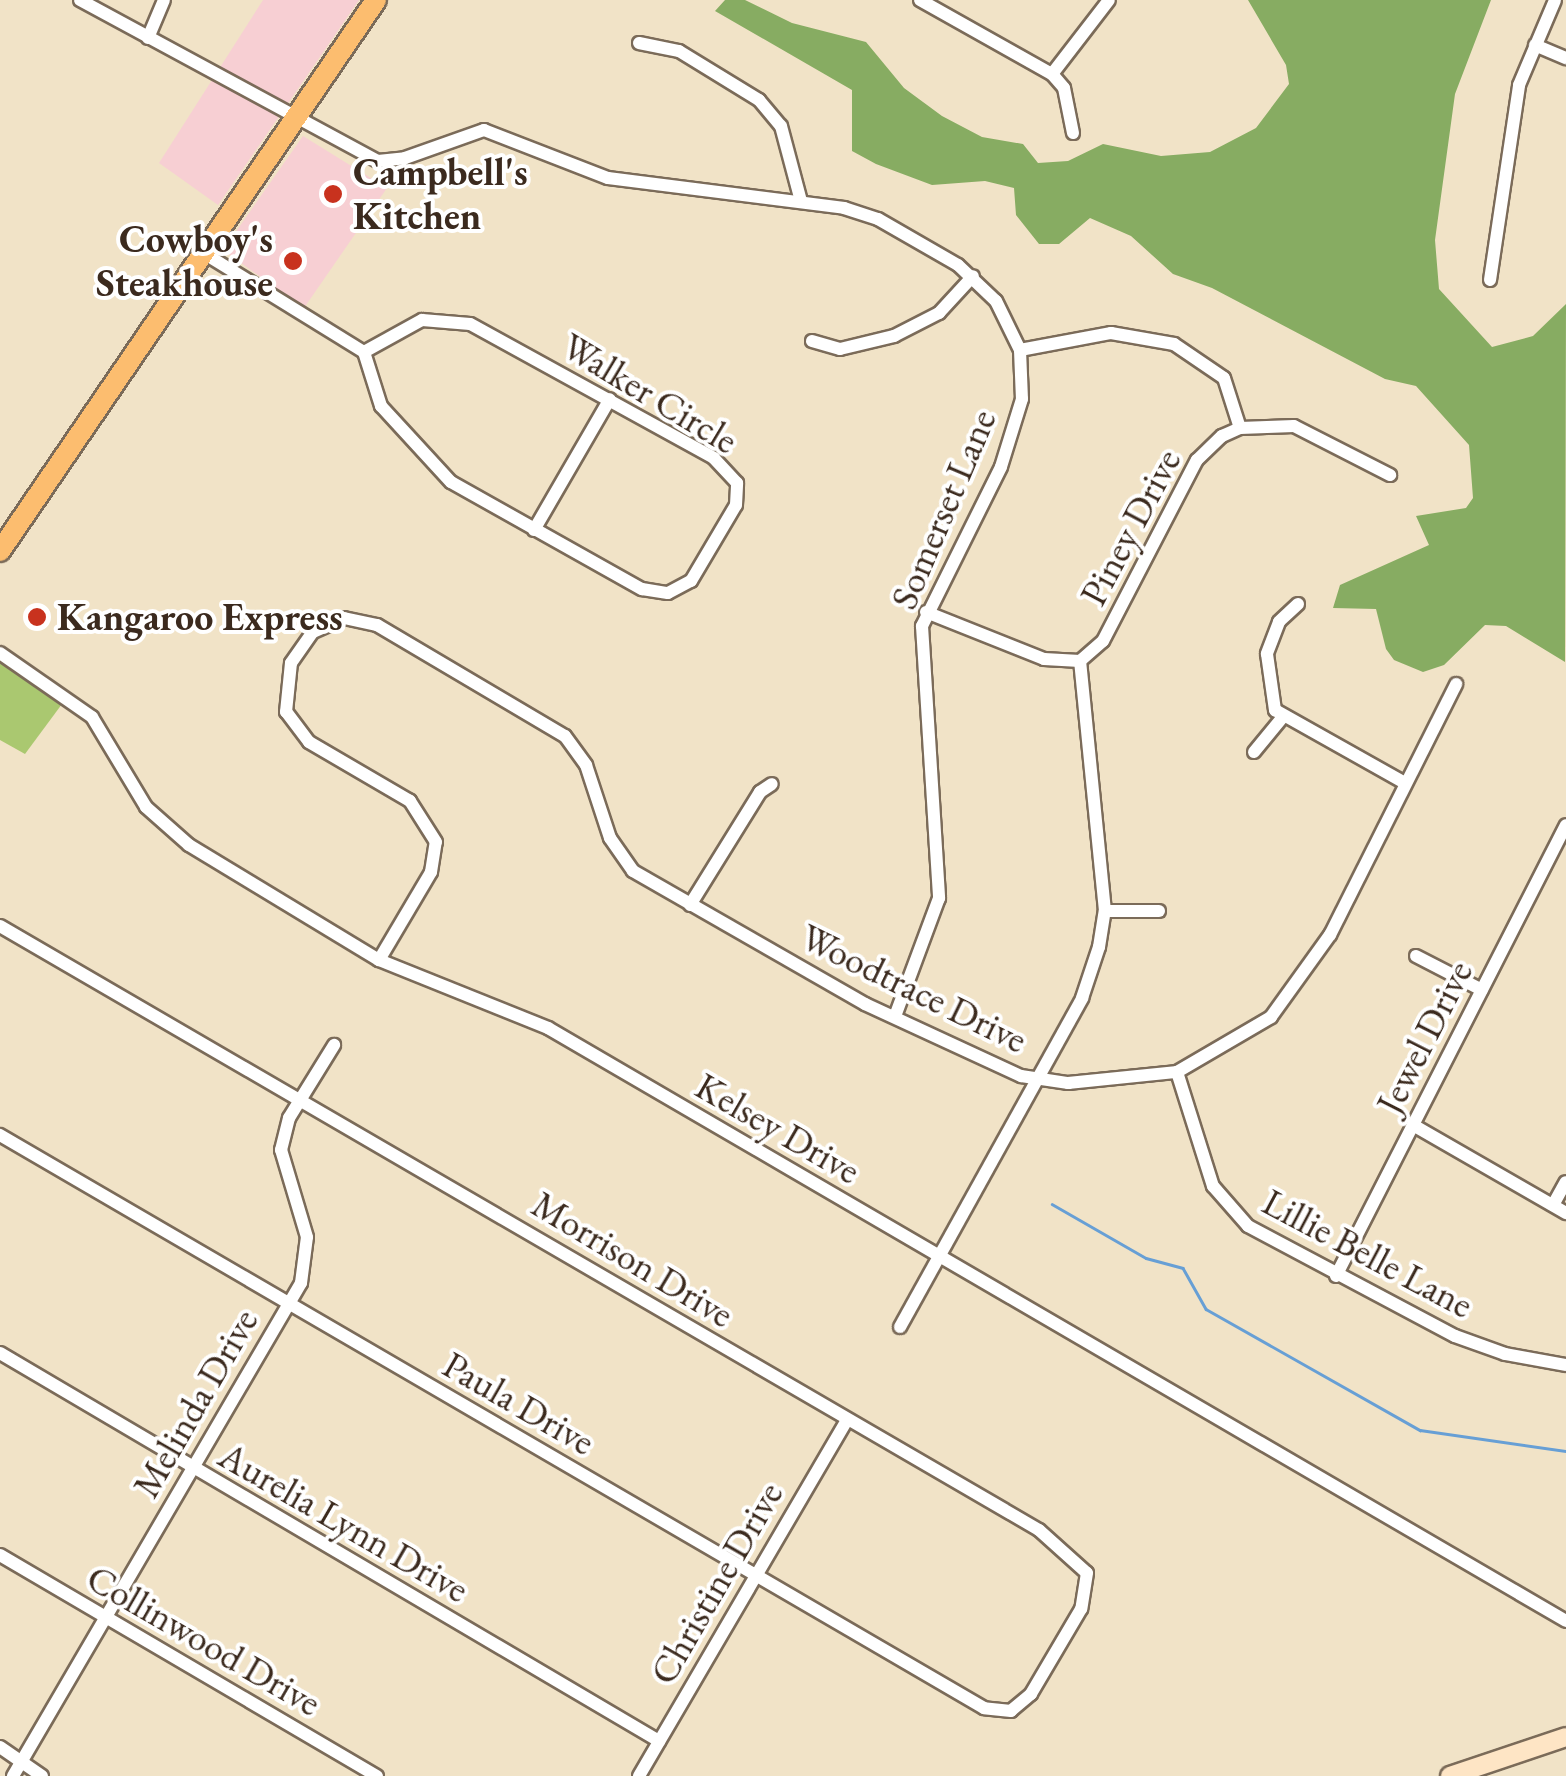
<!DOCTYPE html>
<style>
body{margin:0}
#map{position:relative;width:1566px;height:1776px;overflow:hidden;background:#f1e3c7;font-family:"EB Garamond",serif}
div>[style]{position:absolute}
.built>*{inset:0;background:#f7cfd3}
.green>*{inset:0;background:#aac870}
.forest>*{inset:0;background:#87ac62}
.stream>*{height:2.5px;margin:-1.25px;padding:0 1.25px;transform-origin:1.25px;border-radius:1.25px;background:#679fd5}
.roads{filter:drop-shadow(2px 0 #7b6b59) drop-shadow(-2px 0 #7b6b59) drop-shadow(0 2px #7b6b59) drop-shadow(0 -2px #7b6b59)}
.minor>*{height:12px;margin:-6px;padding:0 6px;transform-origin:6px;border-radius:6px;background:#fff}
.secondary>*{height:18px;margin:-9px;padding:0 9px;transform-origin:9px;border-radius:9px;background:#fee5c5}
.primary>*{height:20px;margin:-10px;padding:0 10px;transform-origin:10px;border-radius:10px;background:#fcbd6f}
.dots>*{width:28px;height:28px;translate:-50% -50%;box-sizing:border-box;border:5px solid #fff;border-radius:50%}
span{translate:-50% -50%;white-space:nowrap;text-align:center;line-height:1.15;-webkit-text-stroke:8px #fff;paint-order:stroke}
.poi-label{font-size:38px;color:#3b2a1e;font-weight:700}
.left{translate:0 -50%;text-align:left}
.right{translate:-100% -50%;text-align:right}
.street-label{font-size:38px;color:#3b2a1e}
</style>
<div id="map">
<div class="built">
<div style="clip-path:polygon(263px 0,359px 0,218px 205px,159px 163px)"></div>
<div style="clip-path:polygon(303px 136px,387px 188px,304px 308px,223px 250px)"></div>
</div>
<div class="green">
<div style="clip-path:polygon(0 663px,62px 704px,25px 754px,0 740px)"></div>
</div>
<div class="forest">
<div style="clip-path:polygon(725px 0,745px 0,792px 23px,866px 42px,904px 88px,942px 116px,982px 137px,1023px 144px,1038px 163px,1068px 161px,1103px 144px,1161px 156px,1210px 152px,1256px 128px,1289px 84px,1286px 65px,1248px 0,1491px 0,1455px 94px,1435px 240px,1439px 289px,1492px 347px,1533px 336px,1566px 304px,1565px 662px,1506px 626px,1485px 625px,1444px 665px,1423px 672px,1394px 660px,1386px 649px,1376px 609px,1333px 608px,1340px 585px,1429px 545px,1416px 516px,1466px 508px,1473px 498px,1469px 445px,1416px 386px,1385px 379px,1212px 288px,1173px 274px,1131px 236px,1090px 218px,1059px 244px,1039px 244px,1016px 215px,1014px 188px,985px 181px,932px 185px,876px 164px,852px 151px,852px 90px,715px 11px)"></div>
</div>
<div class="stream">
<div style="left:1052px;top:1204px;width:108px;rotate:29.9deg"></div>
<div style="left:1146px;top:1258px;width:38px;rotate:15deg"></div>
<div style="left:1183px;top:1268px;width:47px;rotate:60.7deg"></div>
<div style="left:1206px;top:1309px;width:246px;rotate:29.5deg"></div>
<div style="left:1420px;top:1430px;width:148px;rotate:8.2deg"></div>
</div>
<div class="roads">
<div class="minor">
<div style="left:80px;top:0;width:339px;rotate:28.4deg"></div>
<div style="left:378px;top:161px;width:27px;rotate:-6deg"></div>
<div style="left:405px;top:158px;width:84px;rotate:-19.5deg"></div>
<div style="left:484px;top:130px;width:133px;rotate:21.2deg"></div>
<div style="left:608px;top:178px;width:238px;rotate:7.2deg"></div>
<div style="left:844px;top:208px;width:36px;rotate:18deg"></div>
<div style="left:878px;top:219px;width:92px;rotate:29.9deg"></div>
<div style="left:958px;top:265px;width:52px;rotate:43.5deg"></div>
<div style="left:996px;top:301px;width:55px;rotate:63.9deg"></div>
<div style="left:1020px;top:350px;width:49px;rotate:87.7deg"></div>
<div style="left:1022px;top:399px;width:71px;rotate:107.2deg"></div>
<div style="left:1001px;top:467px;width:178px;rotate:116.4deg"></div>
<div style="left:922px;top:626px;width:273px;rotate:86.4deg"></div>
<div style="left:939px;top:898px;width:126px;rotate:110.4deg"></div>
<div style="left:920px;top:0;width:151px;rotate:29.3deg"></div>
<div style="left:1052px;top:74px;width:18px;rotate:49deg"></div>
<div style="left:1064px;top:88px;width:46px;rotate:78.7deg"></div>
<div style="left:148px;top:38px;width:41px;rotate:-67.2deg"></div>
<div style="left:639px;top:43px;width:41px;rotate:11.3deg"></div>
<div style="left:679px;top:51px;width:94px;rotate:31.5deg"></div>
<div style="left:759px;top:100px;width:34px;rotate:50deg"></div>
<div style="left:781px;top:126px;width:78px;rotate:75.1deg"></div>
<div style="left:1535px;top:45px;width:34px;rotate:23deg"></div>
<div style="left:1052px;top:74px;width:93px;rotate:-52.4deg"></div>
<div style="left:202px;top:252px;width:190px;rotate:31.7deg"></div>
<div style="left:364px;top:352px;width:57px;rotate:72.5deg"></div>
<div style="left:381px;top:406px;width:103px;rotate:47.4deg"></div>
<div style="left:451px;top:482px;width:219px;rotate:29.3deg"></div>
<div style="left:642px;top:589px;width:26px;rotate:9deg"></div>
<div style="left:668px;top:593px;width:26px;rotate:-28deg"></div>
<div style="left:691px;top:581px;width:88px;rotate:-59.4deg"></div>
<div style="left:736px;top:505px;width:22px;rotate:-87deg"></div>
<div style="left:737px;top:483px;width:34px;rotate:-133deg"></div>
<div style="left:714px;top:458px;width:278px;rotate:-151.2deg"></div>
<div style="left:470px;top:324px;width:48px;rotate:-175.2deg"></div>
<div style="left:422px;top:320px;width:66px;rotate:151.1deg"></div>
<div style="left:1490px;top:280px;width:197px;rotate:-81.5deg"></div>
<div style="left:1519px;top:85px;width:92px;rotate:-67deg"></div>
<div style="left:812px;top:341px;width:29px;rotate:16deg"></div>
<div style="left:840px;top:349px;width:56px;rotate:-13.5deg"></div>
<div style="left:894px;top:336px;width:51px;rotate:-27.1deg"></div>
<div style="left:939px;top:313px;width:50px;rotate:-47.4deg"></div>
<div style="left:1020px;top:350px;width:93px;rotate:-10.6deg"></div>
<div style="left:1111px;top:333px;width:64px;rotate:9.9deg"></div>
<div style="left:1174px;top:344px;width:60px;rotate:34.2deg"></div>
<div style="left:1224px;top:378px;width:52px;rotate:72.3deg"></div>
<div style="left:534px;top:530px;width:151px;rotate:-59.9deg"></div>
<div style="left:1298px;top:604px;width:26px;rotate:137deg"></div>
<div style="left:1279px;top:622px;width:34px;rotate:111deg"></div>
<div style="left:1267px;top:654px;width:57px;rotate:81.9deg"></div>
<div style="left:1275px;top:710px;width:149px;rotate:29.3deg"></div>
<div style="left:926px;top:612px;width:127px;rotate:21.7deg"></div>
<div style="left:1044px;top:659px;width:36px;rotate:3deg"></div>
<div style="left:1080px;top:661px;width:30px;rotate:-41deg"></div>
<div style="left:1103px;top:641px;width:204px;rotate:-62.6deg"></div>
<div style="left:1197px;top:460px;width:35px;rotate:-44deg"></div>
<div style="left:1222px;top:436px;width:20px;rotate:-24deg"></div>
<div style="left:1240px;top:428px;width:54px;rotate:-2.1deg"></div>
<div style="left:1294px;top:426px;width:108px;rotate:27deg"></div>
<div style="left:0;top:653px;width:112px;rotate:34.8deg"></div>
<div style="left:92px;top:717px;width:105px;rotate:59deg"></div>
<div style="left:146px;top:807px;width:57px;rotate:41.5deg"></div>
<div style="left:189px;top:845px;width:222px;rotate:31.2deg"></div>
<div style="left:379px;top:960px;width:182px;rotate:21.9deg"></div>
<div style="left:548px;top:1028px;width:1178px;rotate:30.22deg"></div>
<div style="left:1254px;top:752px;width:44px;rotate:-50.5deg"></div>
<div style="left:690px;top:905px;width:133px;rotate:-58.2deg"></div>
<div style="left:760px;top:792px;width:14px;rotate:-34deg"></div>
<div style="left:1105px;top:911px;width:54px"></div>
<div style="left:0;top:926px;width:1202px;rotate:30.17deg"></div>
<div style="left:1039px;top:1530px;width:64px;rotate:41.9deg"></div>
<div style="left:1087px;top:1573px;width:36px;rotate:99deg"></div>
<div style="left:1081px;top:1609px;width:99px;rotate:120.5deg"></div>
<div style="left:1031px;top:1694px;width:26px;rotate:140deg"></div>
<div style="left:1011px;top:1711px;width:27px;rotate:-174deg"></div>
<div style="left:984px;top:1708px;width:1139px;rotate:-149.79deg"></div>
<div style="left:1416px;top:956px;width:74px;rotate:27.3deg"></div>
<div style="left:379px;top:960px;width:102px;rotate:-59.4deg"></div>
<div style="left:431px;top:872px;width:30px;rotate:-81deg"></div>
<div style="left:436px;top:842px;width:49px;rotate:-122.4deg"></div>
<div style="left:410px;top:801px;width:117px;rotate:-149.7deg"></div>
<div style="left:309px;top:742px;width:38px;rotate:-127deg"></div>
<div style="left:286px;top:712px;width:49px;rotate:-84.2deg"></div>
<div style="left:291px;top:663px;width:38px;rotate:-55deg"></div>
<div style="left:313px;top:632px;width:34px;rotate:-24deg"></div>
<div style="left:344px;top:618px;width:34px;rotate:12deg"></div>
<div style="left:377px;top:625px;width:218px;rotate:30.6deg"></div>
<div style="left:565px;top:736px;width:36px;rotate:54deg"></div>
<div style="left:586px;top:765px;width:77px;rotate:71.8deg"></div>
<div style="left:610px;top:838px;width:40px;rotate:55.1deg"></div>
<div style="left:633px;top:871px;width:267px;rotate:29.8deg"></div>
<div style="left:865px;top:1004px;width:172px;rotate:24.8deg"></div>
<div style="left:1021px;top:1076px;width:48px;rotate:8.5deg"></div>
<div style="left:1068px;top:1083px;width:110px;rotate:-5.8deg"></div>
<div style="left:1177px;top:1072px;width:109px;rotate:-30.3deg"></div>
<div style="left:1271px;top:1017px;width:101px;rotate:-54.3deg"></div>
<div style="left:1330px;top:935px;width:281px;rotate:-63.3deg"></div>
<div style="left:1177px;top:1072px;width:120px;rotate:72.5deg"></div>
<div style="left:1213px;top:1186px;width:53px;rotate:48.8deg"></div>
<div style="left:1248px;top:1226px;width:234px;rotate:28deg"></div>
<div style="left:1455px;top:1336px;width:53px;rotate:19.8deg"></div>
<div style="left:1505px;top:1354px;width:62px;rotate:10.2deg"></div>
<div style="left:1413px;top:1125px;width:177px;rotate:29.9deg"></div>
<div style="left:1553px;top:1205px;width:26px;rotate:-61deg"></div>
<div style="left:1336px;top:1276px;width:506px;rotate:-62.98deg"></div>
<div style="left:900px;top:1327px;width:376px;rotate:-61deg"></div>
<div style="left:1082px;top:998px;width:54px;rotate:-71.6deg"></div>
<div style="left:1099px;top:947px;width:36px;rotate:-81deg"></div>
<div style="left:1105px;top:911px;width:251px;rotate:-95.7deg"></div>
<div style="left:0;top:1353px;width:765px;rotate:30.49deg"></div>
<div style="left:0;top:1555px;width:437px;rotate:30.4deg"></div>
<div style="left:0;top:1747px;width:51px;rotate:34.6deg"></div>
<div style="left:13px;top:1776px;width:571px;rotate:-59.71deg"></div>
<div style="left:301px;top:1283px;width:46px;rotate:-82.6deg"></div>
<div style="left:307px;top:1237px;width:91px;rotate:-106.6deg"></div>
<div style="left:281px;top:1150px;width:33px;rotate:-76deg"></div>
<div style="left:289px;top:1118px;width:86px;rotate:-58.3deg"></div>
<div style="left:639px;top:1776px;width:412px;rotate:-59.7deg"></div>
</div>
<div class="secondary">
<div style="left:1450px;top:1776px;width:122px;rotate:-18.6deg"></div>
</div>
<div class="primary">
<div style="left:0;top:551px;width:667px;rotate:-55.69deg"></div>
</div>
</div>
<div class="dots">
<div style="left:333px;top:194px;background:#c8321e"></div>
<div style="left:293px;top:261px;background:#c8321e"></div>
<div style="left:37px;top:617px;background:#c8321e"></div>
</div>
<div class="poi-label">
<span class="left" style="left:353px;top:194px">Campbell's<br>Kitchen</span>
<span class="right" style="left:273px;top:261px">Cowboy's<br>Steakhouse</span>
<span class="left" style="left:57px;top:617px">Kangaroo Express</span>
</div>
<div class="street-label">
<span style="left:650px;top:393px;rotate:31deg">Walker Circle</span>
<span style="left:943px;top:509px;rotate:-67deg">Somerset Lane</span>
<span style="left:1130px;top:527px;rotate:-62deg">Piney Drive</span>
<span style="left:914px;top:988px;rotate:26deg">Woodtrace Drive</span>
<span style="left:1424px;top:1037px;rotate:-63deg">Jewel Drive</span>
<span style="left:778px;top:1128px;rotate:30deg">Kelsey Drive</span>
<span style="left:1368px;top:1253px;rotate:28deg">Lillie Belle Lane</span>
<span style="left:633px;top:1259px;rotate:31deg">Morrison Drive</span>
<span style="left:195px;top:1403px;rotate:-60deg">Melinda Drive</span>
<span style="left:519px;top:1403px;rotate:30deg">Paula Drive</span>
<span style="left:344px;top:1522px;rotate:30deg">Aurelia Lynn Drive</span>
<span style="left:716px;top:1583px;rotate:-60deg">Christine Drive</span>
<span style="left:204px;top:1640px;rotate:30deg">Collinwood Drive</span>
</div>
</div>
